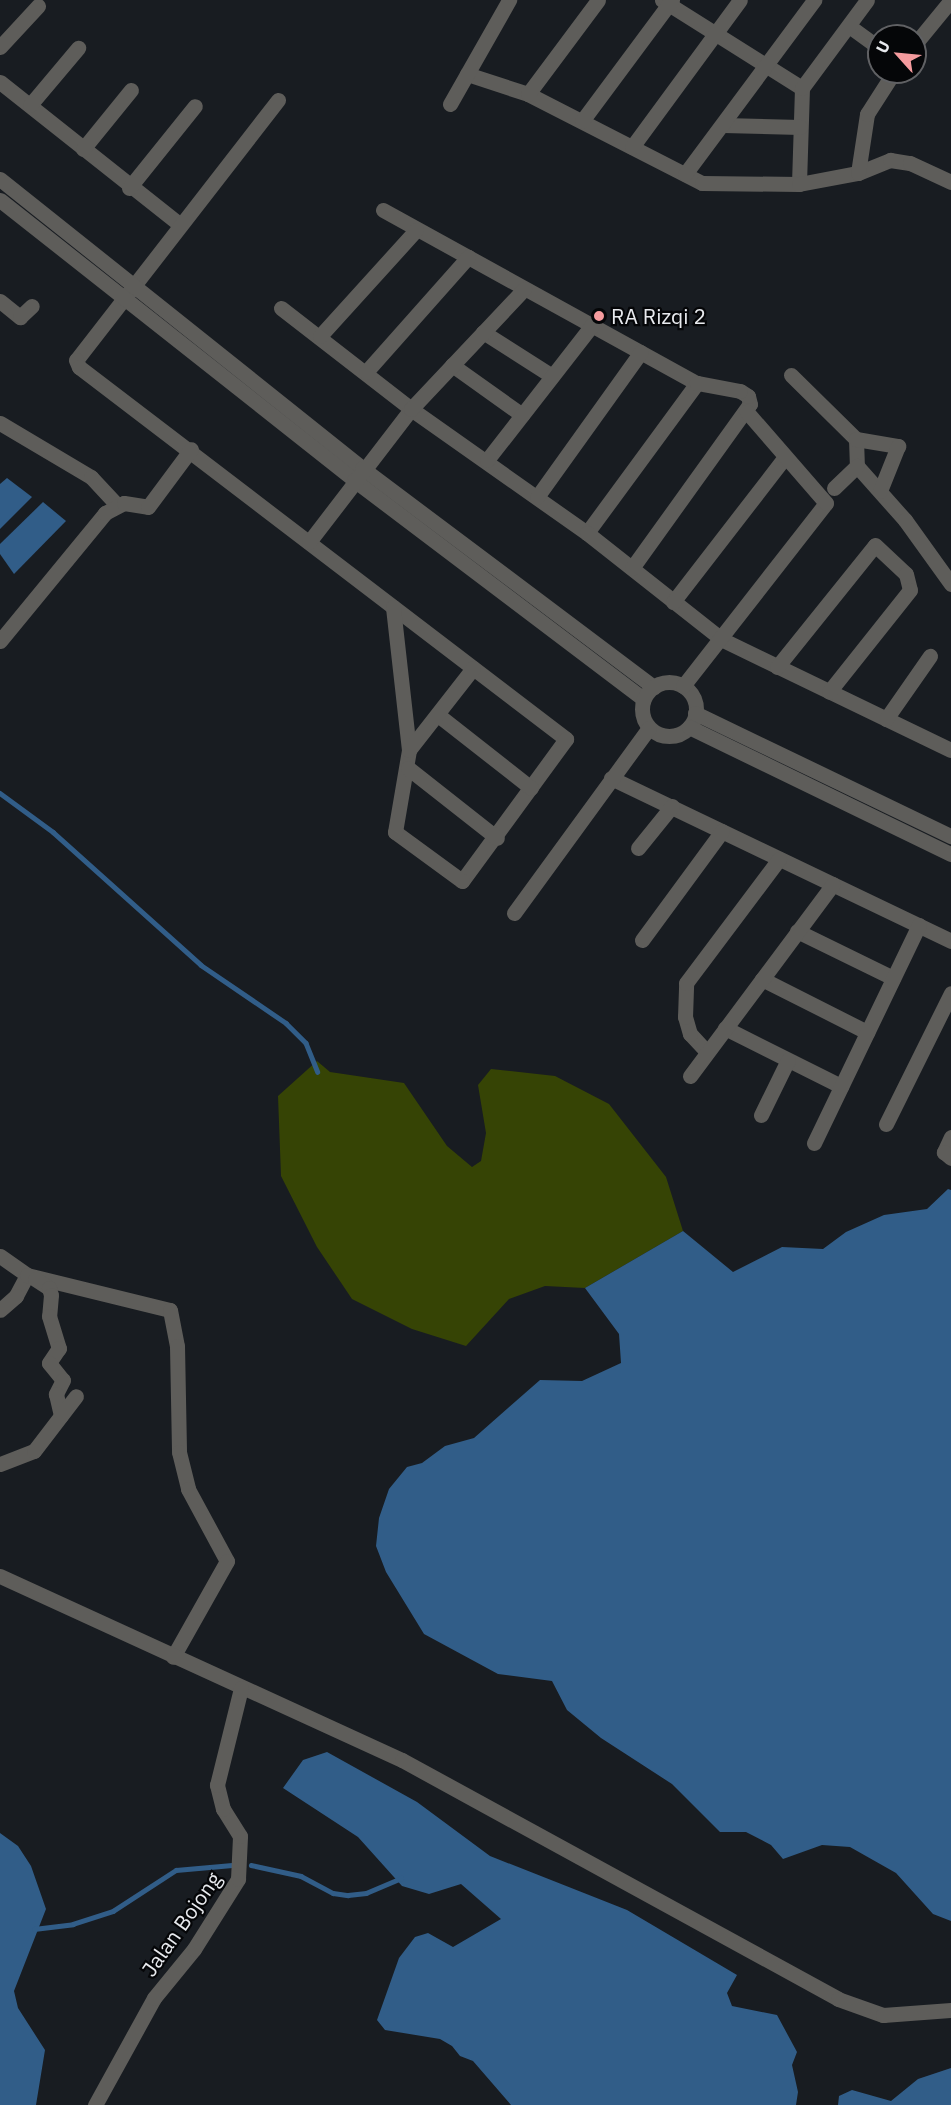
<!DOCTYPE html>
<style>
body{margin:0}
#map{position:relative;width:951px;height:2105px;overflow:hidden;background:#181c21;font-family:"IBM Plex Sans",sans-serif}
div>[style]{position:absolute}
.green>*{inset:0;background:#364405}
.water>*{inset:0;background:#315d88}
.stream>*{height:4.5px;margin:-2.25px;padding:0 2.25px;transform-origin:2.25px;border-radius:2.25px;background:#315d88}
.minor>*{height:15px;margin:-7.5px;padding:0 7.5px;transform-origin:7.5px;border-radius:7.5px;background:#5e5d5a}
.minor>.ring{margin:-7.5px;padding:0;box-sizing:content-box;background:none;border:15px solid #5e5d5a;border-radius:50%}
.dots>*{width:16px;height:16px;translate:-50% -50%;box-sizing:border-box;border:3px solid #050608;border-radius:50%}
span{translate:-50% -50%;white-space:nowrap;text-align:center;line-height:1.15;-webkit-text-stroke:4.5px #050608;paint-order:stroke}
.poi-label{font-size:21px;color:#e8eaee}
.left{translate:0 -50%;text-align:left}
.street-label{font-size:21px;color:#e8eaee}
.north{position:absolute;left:867px;top:24px;width:60px;height:60px;box-sizing:border-box;background:#050608;border:2px solid #606164;border-radius:50%;rotate:297deg;font-size:16px;font-weight:700;line-height:24px;text-align:center;color:#e8eaee}
.north::after{content:'';display:block;margin:auto;width:21px;height:27px;background:#f59b9e;clip-path:polygon(50% 0,100% 100%,50% 72%,0 100%)}
</style>
<div id="map">
<div class="green">
<div style="clip-path:polygon(317px 1061px,330px 1072px,404px 1083px,447px 1146px,472px 1167px,481px 1161px,486px 1133px,478px 1085px,491px 1069px,555px 1076px,609px 1104px,666px 1177px,683px 1231px,585px 1288px,545px 1286px,509px 1299px,466px 1346px,412px 1329px,352px 1299px,317px 1247px,281px 1176px,278px 1096px)"></div>
</div>
<div class="water">
<div style="clip-path:polygon(7px 478px,32px 497px,0 529px,0 484px)"></div>
<div style="clip-path:polygon(43px 502px,66px 521px,14px 574px,0 554px,0 544px)"></div>
<div style="clip-path:polygon(948px 1189px,951px 1190px,951px 1921px,933px 1914px,896px 1873px,850px 1847px,822px 1845px,783px 1859px,771px 1845px,746px 1832px,720px 1832px,672px 1784px,601px 1738px,567px 1710px,552px 1681px,498px 1674px,424px 1634px,386px 1572px,376px 1546px,379px 1518px,389px 1489px,407px 1467px,422px 1463px,445px 1446px,474px 1438px,540px 1380px,582px 1381px,621px 1363px,619px 1334px,585px 1288px,683px 1231px,733px 1272px,782px 1247px,823px 1249px,846px 1232px,884px 1215px,927px 1209px)"></div>
<div style="clip-path:polygon(327px 1752px,417px 1802px,490px 1856px,627px 1910px,737px 1975px,727px 1993px,732px 2006px,777px 2015px,797px 2052px,792px 2065px,798px 2092px,796px 2105px,511px 2105px,473px 2061px,460px 2056px,452px 2046px,440px 2039px,385px 2030px,377px 2020px,399px 1958px,415px 1937px,428px 1933px,453px 1947px,501px 1919px,461px 1884px,429px 1894px,402px 1886px,358px 1837px,283px 1788px,303px 1760px)"></div>
<div style="clip-path:polygon(0 1833px,18px 1846px,31px 1866px,46px 1909px,14px 1991px,18px 2008px,45px 2050px,36px 2105px,0 2105px)"></div>
<div style="clip-path:polygon(951px 2068px,951px 2105px,838px 2105px,839px 2096px,852px 2090px,891px 2101px,918px 2079px)"></div>
</div>
<div class="stream">
<div style="left:0;top:793px;width:66px;rotate:36.3deg"></div>
<div style="left:53px;top:832px;width:199px;rotate:41.9deg"></div>
<div style="left:201px;top:965px;width:103px;rotate:34.3deg"></div>
<div style="left:286px;top:1023px;width:28px;rotate:45deg"></div>
<div style="left:306px;top:1043px;width:31px;rotate:68deg"></div>
<div style="left:251px;top:1865px;width:51px;rotate:12.4deg"></div>
<div style="left:301px;top:1876px;width:36px;rotate:28deg"></div>
<div style="left:333px;top:1893px;width:15px;rotate:8deg"></div>
<div style="left:348px;top:1895px;width:18px;rotate:-6deg"></div>
<div style="left:366px;top:1893px;width:38px;rotate:-23deg"></div>
<div style="left:34px;top:1929px;width:39px;rotate:-7deg"></div>
<div style="left:73px;top:1924px;width:42px;rotate:-18deg"></div>
<div style="left:113px;top:1911px;width:75px;rotate:-33.1deg"></div>
<div style="left:176px;top:1870px;width:56px;rotate:-5.1deg"></div>
</div>
<div class="minor">
<div style="left:662px;top:0;width:165px;rotate:32.2deg"></div>
<div style="left:802px;top:88px;width:96px;rotate:91.8deg"></div>
<div style="left:849px;top:26px;width:37px;rotate:36deg"></div>
<div style="left:915px;top:44px;width:57px;rotate:-50.7deg"></div>
<div style="left:0;top:47px;width:56px;rotate:-47.2deg"></div>
<div style="left:467px;top:74px;width:64px;rotate:18.2deg"></div>
<div style="left:528px;top:94px;width:195px;rotate:27.1deg"></div>
<div style="left:702px;top:183px;width:97px;rotate:0.6deg"></div>
<div style="left:799px;top:184px;width:60px;rotate:-10.6deg"></div>
<div style="left:858px;top:173px;width:35px;rotate:-22deg"></div>
<div style="left:890px;top:160px;width:20px;rotate:9deg"></div>
<div style="left:910px;top:163px;width:45px;rotate:24.9deg"></div>
<div style="left:0;top:82px;width:228px;rotate:38.4deg"></div>
<div style="left:802px;top:88px;width:109px;rotate:-53.5deg"></div>
<div style="left:528px;top:94px;width:117px;rotate:-53.3deg"></div>
<div style="left:278px;top:100px;width:329px;rotate:127.8deg"></div>
<div style="left:76px;top:360px;width:8px;rotate:67deg"></div>
<div style="left:79px;top:367px;width:613px;rotate:37.37deg"></div>
<div style="left:566px;top:739px;width:176px;rotate:126.2deg"></div>
<div style="left:462px;top:881px;width:83px;rotate:-143.8deg"></div>
<div style="left:395px;top:832px;width:83px;rotate:-80.3deg"></div>
<div style="left:409px;top:750px;width:144px;rotate:-96.4deg"></div>
<div style="left:450px;top:104px;width:120px;rotate:-60.4deg"></div>
<div style="left:30px;top:105px;width:75px;rotate:-49.9deg"></div>
<div style="left:582px;top:121px;width:151px;rotate:-53.4deg"></div>
<div style="left:723px;top:125px;width:77px;rotate:1.5deg"></div>
<div style="left:632px;top:147px;width:182px;rotate:-53.7deg"></div>
<div style="left:83px;top:149px;width:76px;rotate:-50.9deg"></div>
<div style="left:858px;top:173px;width:60px;rotate:-81.3deg"></div>
<div style="left:867px;top:114px;width:50px;rotate:-57.3deg"></div>
<div style="left:685px;top:174px;width:217px;rotate:-53.4deg"></div>
<div style="left:0;top:179px;width:463px;rotate:38.6deg"></div>
<div style="left:362px;top:468px;width:365px;rotate:36.9deg"></div>
<div style="left:129px;top:188px;width:105px;rotate:-51.2deg"></div>
<div style="left:0;top:200px;width:451px;rotate:38.3deg"></div>
<div style="left:354px;top:480px;width:363px;rotate:37.1deg"></div>
<div style="left:383px;top:210px;width:359px;rotate:28.9deg"></div>
<div style="left:697px;top:383px;width:186px;rotate:126.3deg"></div>
<div style="left:0;top:301px;width:26px;rotate:39deg"></div>
<div style="left:20px;top:317px;width:16px;rotate:-43deg"></div>
<div style="left:281px;top:308px;width:165px;rotate:37.8deg"></div>
<div style="left:411px;top:409px;width:215px;rotate:35.2deg"></div>
<div style="left:587px;top:533px;width:171px;rotate:38.3deg"></div>
<div style="left:721px;top:639px;width:255px;rotate:25.8deg"></div>
<div style="left:483px;top:332px;width:82px;rotate:32.5deg"></div>
<div style="left:320px;top:336px;width:143px;rotate:-47.8deg"></div>
<div style="left:452px;top:365px;width:86px;rotate:35.5deg"></div>
<div style="left:366px;top:372px;width:154px;rotate:-48.4deg"></div>
<div style="left:791px;top:375px;width:91px;rotate:44.6deg"></div>
<div style="left:856px;top:439px;width:27px;rotate:88deg"></div>
<div style="left:857px;top:466px;width:72px;rotate:48.4deg"></div>
<div style="left:905px;top:520px;width:79px;rotate:54.3deg"></div>
<div style="left:0;top:423px;width:106px;rotate:30.7deg"></div>
<div style="left:91px;top:477px;width:38px;rotate:47deg"></div>
<div style="left:856px;top:439px;width:43px;rotate:9.5deg"></div>
<div style="left:898px;top:446px;width:48px;rotate:111.8deg"></div>
<div style="left:487px;top:460px;width:171px;rotate:-52.1deg"></div>
<div style="left:834px;top:488px;width:32px;rotate:-44deg"></div>
<div style="left:537px;top:497px;width:178px;rotate:-54.4deg"></div>
<div style="left:309px;top:542px;width:168px;rotate:-52.5deg"></div>
<div style="left:411px;top:409px;width:165px;rotate:-46.7deg"></div>
<div style="left:632px;top:568px;width:202px;rotate:-54.3deg"></div>
<div style="left:750px;top:404px;width:8px;rotate:-104deg"></div>
<div style="left:748px;top:396px;width:9px;rotate:-148deg"></div>
<div style="left:740px;top:391px;width:44px;rotate:-169.5deg"></div>
<div style="left:673px;top:602px;width:183px;rotate:-52.3deg"></div>
<div style="left:0;top:641px;width:166px;rotate:-50.6deg"></div>
<div style="left:105px;top:513px;width:21px;rotate:-28deg"></div>
<div style="left:124px;top:503px;width:24px;rotate:9deg"></div>
<div style="left:148px;top:507px;width:72px;rotate:-53.4deg"></div>
<div style="left:777px;top:667px;width:156px;rotate:-51.2deg"></div>
<div style="left:875px;top:545px;width:42px;rotate:43.1deg"></div>
<div style="left:906px;top:574px;width:16px;rotate:76deg"></div>
<div style="left:910px;top:590px;width:130px;rotate:128.5deg"></div>
<div class="ring" style="left:642px;top:682px;width:39px;height:39px"></div>
<div style="left:683px;top:686px;width:232px;rotate:-52deg"></div>
<div style="left:826px;top:503px;width:121px;rotate:-131deg"></div>
<div style="left:695px;top:713px;width:284px;rotate:25.7deg"></div>
<div style="left:438px;top:715px;width:118px;rotate:38.1deg"></div>
<div style="left:886px;top:719px;width:77px;rotate:-55.1deg"></div>
<div style="left:689px;top:727px;width:291px;rotate:25.9deg"></div>
<div style="left:409px;top:750px;width:104px;rotate:-52deg"></div>
<div style="left:408px;top:768px;width:113px;rotate:38.2deg"></div>
<div style="left:611px;top:778px;width:377px;rotate:25.6deg"></div>
<div style="left:638px;top:848px;width:54px;rotate:-51deg"></div>
<div style="left:514px;top:913px;width:229px;rotate:-53.9deg"></div>
<div style="left:797px;top:931px;width:107px;rotate:26.1deg"></div>
<div style="left:642px;top:940px;width:135px;rotate:-53.7deg"></div>
<div style="left:762px;top:979px;width:118px;rotate:26.8deg"></div>
<div style="left:725px;top:1028px;width:130px;rotate:26.6deg"></div>
<div style="left:707px;top:1052px;width:25px;rotate:-133deg"></div>
<div style="left:690px;top:1034px;width:18px;rotate:-106deg"></div>
<div style="left:685px;top:1017px;width:34px;rotate:-88deg"></div>
<div style="left:686px;top:983px;width:155px;rotate:-53.1deg"></div>
<div style="left:690px;top:1076px;width:239px;rotate:-53.3deg"></div>
<div style="left:761px;top:1115px;width:61px;rotate:-63.9deg"></div>
<div style="left:886px;top:1124px;width:146px;rotate:-63.6deg"></div>
<div style="left:951px;top:1137px;width:17px;rotate:115deg"></div>
<div style="left:944px;top:1152px;width:9px;rotate:41deg"></div>
<div style="left:814px;top:1143px;width:242px;rotate:-64.3deg"></div>
<div style="left:0;top:1256px;width:33px;rotate:35deg"></div>
<div style="left:27px;top:1275px;width:24px;rotate:118deg"></div>
<div style="left:16px;top:1296px;width:21px;rotate:139deg"></div>
<div style="left:27px;top:1275px;width:147px;rotate:13.8deg"></div>
<div style="left:170px;top:1310px;width:37px;rotate:79deg"></div>
<div style="left:177px;top:1346px;width:106px;rotate:88.9deg"></div>
<div style="left:179px;top:1452px;width:38px;rotate:76deg"></div>
<div style="left:188px;top:1489px;width:82px;rotate:61.6deg"></div>
<div style="left:227px;top:1561px;width:110px;rotate:119.4deg"></div>
<div style="left:35px;top:1279px;width:17px;rotate:33deg"></div>
<div style="left:49px;top:1288px;width:7px;rotate:74deg"></div>
<div style="left:51px;top:1295px;width:21px;rotate:95deg"></div>
<div style="left:49px;top:1316px;width:34px;rotate:73deg"></div>
<div style="left:59px;top:1348px;width:18px;rotate:124deg"></div>
<div style="left:49px;top:1363px;width:22px;rotate:51deg"></div>
<div style="left:63px;top:1380px;width:16px;rotate:117deg"></div>
<div style="left:56px;top:1394px;width:22px;rotate:77deg"></div>
<div style="left:0;top:1464px;width:36px;rotate:-21deg"></div>
<div style="left:34px;top:1451px;width:69px;rotate:-52.6deg"></div>
<div style="left:0;top:1576px;width:442px;rotate:24.6deg"></div>
<div style="left:402px;top:1760px;width:497px;rotate:28.7deg"></div>
<div style="left:838px;top:1999px;width:48px;rotate:19.6deg"></div>
<div style="left:883px;top:2015px;width:68px;rotate:-4.2deg"></div>
<div style="left:95px;top:2105px;width:122px;rotate:-61.1deg"></div>
<div style="left:154px;top:1998px;width:63px;rotate:-50.8deg"></div>
<div style="left:194px;top:1949px;width:83px;rotate:-57.8deg"></div>
<div style="left:238px;top:1879px;width:43px;rotate:-87.3deg"></div>
<div style="left:240px;top:1836px;width:32px;rotate:-122deg"></div>
<div style="left:223px;top:1809px;width:25px;rotate:-104deg"></div>
<div style="left:217px;top:1785px;width:100px;rotate:-76.1deg"></div>
</div>
<div class="dots">
<div style="left:599px;top:316px;background:#f59b9e"></div>
</div>
<div class="poi-label">
<span class="left" style="left:611px;top:316px">RA Rizqi 2</span>
</div>
<div class="street-label">
<span style="left:181px;top:1924px;rotate:-55deg">Jalan Bojong</span>
</div>
<div class="north">U</div>
</div>
